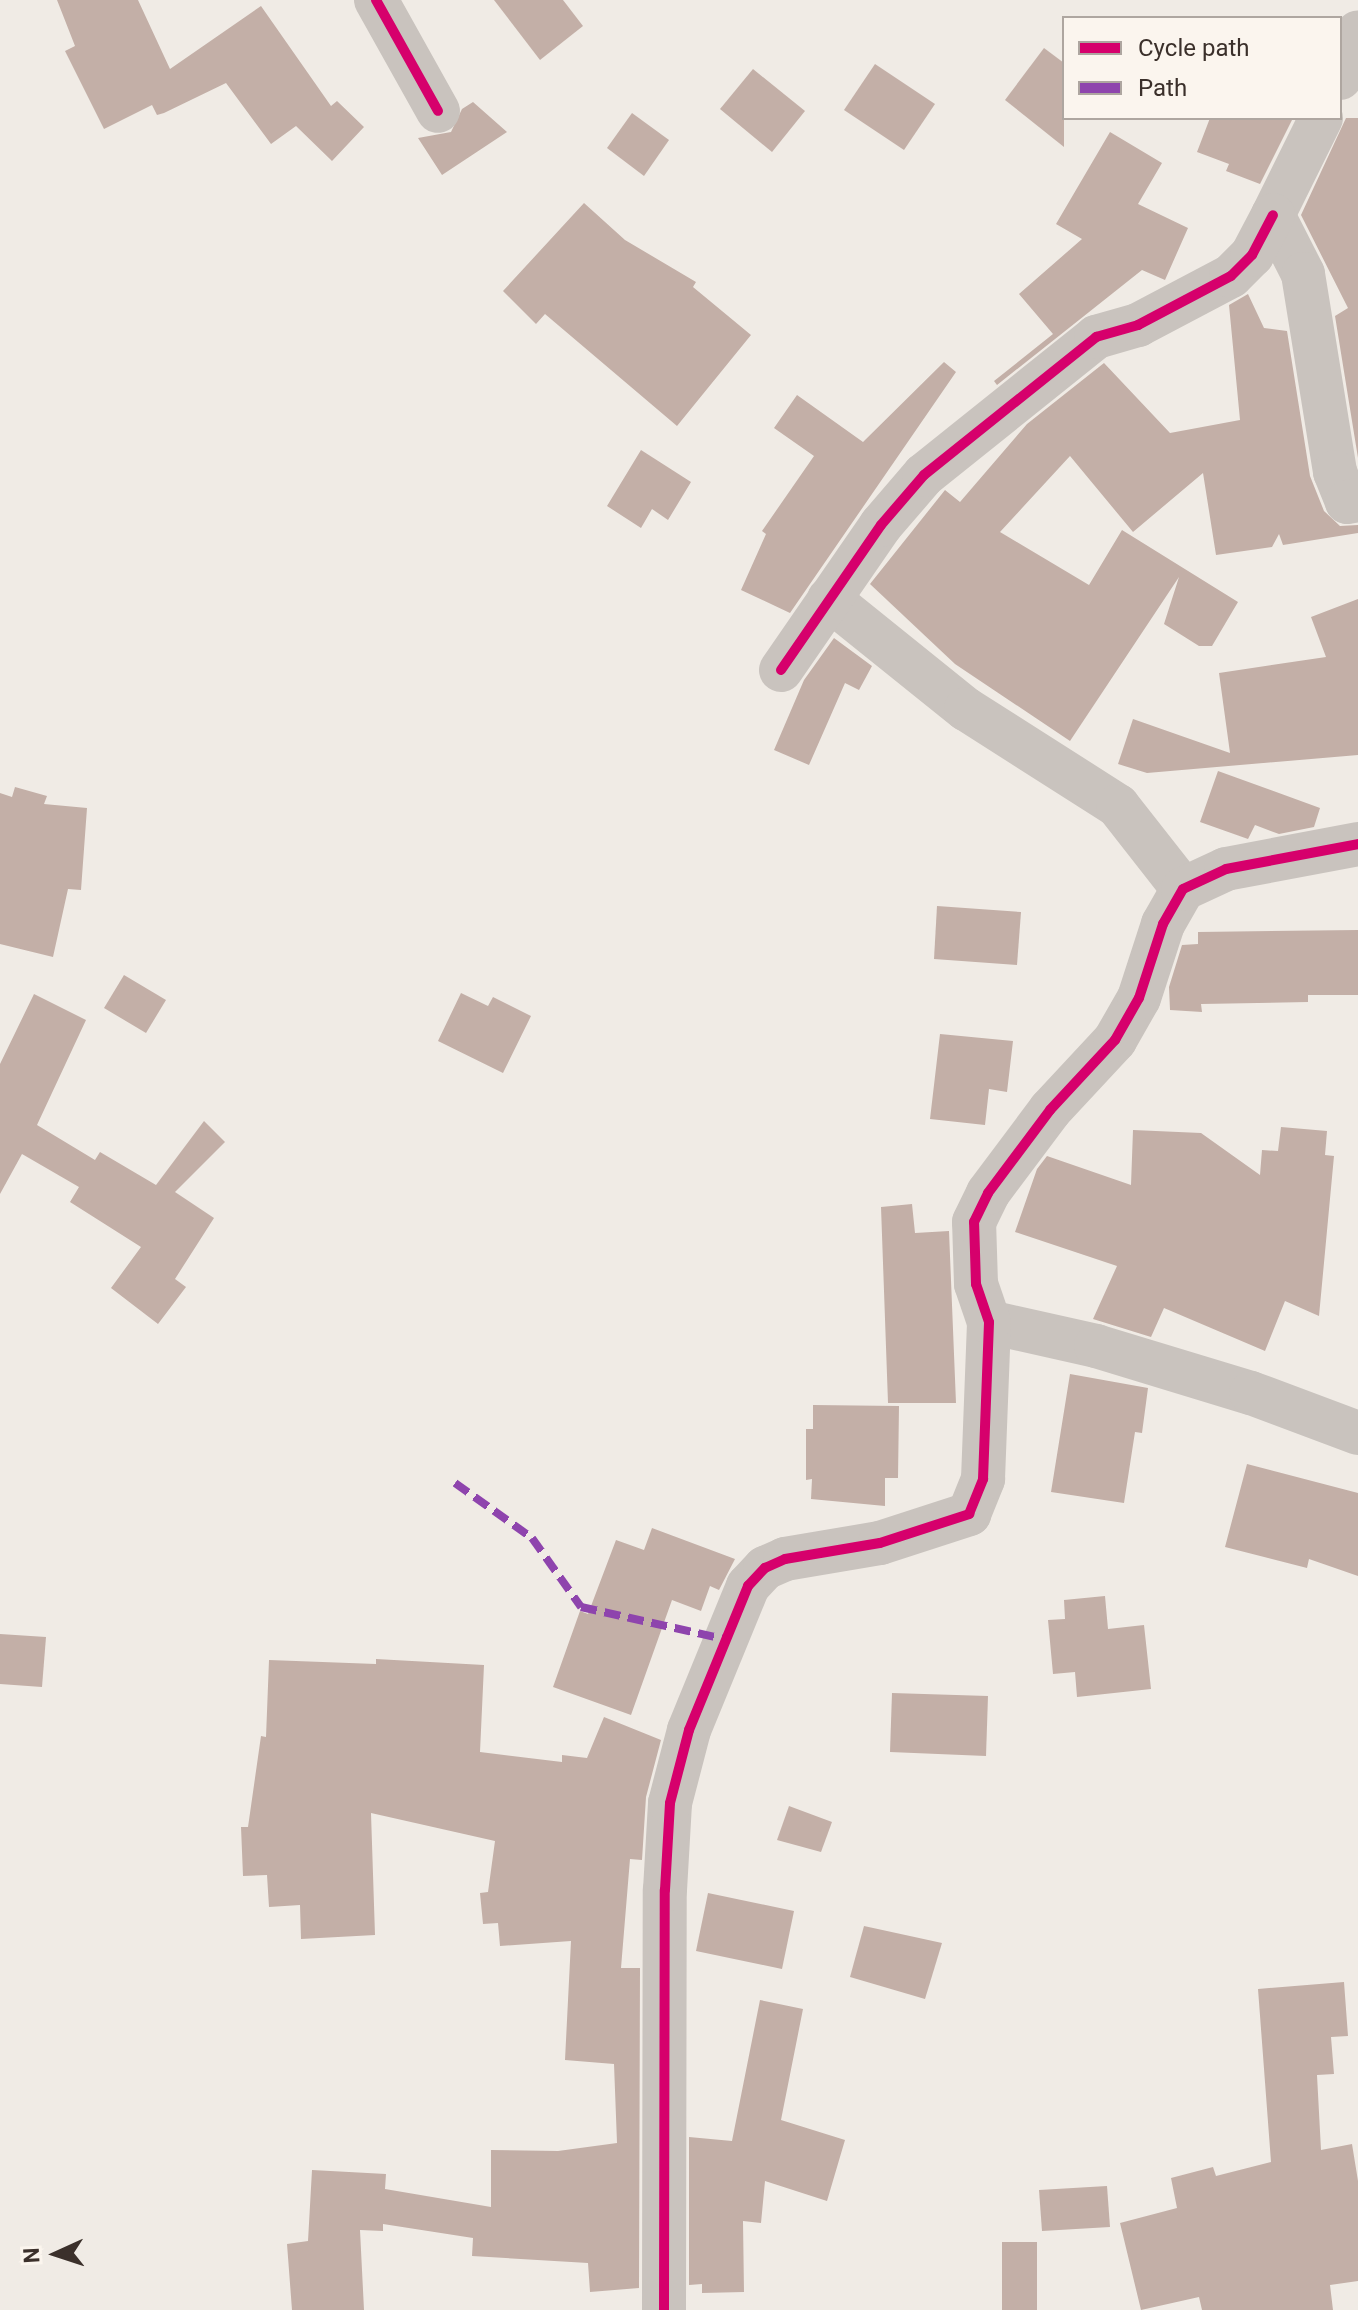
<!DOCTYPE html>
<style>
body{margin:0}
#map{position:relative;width:1358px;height:2310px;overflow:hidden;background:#f0ebe5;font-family:Roboto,sans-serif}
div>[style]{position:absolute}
.building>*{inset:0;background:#c3afa7}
.minor>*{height:44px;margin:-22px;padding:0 22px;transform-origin:22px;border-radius:22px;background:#c9c3be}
.quiet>*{height:8px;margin-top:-4px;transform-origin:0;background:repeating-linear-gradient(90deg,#8e44ad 0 16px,transparent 0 24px)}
.cycleway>*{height:10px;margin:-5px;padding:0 5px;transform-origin:5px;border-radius:5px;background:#d6006c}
span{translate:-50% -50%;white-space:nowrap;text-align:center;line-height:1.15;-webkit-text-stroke:6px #fbf5ee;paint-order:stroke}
.legend{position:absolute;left:1062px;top:16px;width:280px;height:104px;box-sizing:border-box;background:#fbf5ee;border:2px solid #aea6a0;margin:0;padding:10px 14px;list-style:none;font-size:24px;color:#3b302b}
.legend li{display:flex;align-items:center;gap:16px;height:40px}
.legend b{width:40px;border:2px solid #aea6a0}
.north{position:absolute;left:16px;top:2214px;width:80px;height:80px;-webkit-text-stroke:6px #fbf5ee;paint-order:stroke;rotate:267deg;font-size:22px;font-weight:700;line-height:32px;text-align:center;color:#3b302b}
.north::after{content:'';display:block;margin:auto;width:28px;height:36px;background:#3b302b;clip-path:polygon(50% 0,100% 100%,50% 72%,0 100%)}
</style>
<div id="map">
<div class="building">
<div style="clip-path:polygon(57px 0,138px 0,170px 69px,261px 6px,331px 106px,337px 101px,364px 127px,332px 161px,296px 126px,271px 144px,226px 83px,164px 113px,157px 115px,152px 105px,104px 129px,65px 51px,75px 46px)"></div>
<div style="clip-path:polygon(494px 0,563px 0,583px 26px,540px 60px)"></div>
<div style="clip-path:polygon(1044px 48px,1064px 63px,1064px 147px,1005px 100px)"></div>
<div style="clip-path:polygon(875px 64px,935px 104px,904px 150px,844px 110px)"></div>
<div style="clip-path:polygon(753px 69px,805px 111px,772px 152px,720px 109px)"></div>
<div style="clip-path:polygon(473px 102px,507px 132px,442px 175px,418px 138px,451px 132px,462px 109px)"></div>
<div style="clip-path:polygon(632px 113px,669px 140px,644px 176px,607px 148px)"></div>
<div style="clip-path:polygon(1210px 118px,1293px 118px,1260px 184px,1226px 171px,1229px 164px,1197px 152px)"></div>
<div style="clip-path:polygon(1346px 118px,1358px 118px,1358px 458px,1335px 316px,1348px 308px,1301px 215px)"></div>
<div style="clip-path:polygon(1110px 132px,1162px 163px,1138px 204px,1188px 228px,1165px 280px,1142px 270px,997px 385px,994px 381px,1053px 334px,1019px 294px,1082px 239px,1056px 224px)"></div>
<div style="clip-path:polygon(584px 203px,625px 240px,696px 282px,693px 287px,751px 335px,677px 426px,545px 314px,536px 324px,503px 291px)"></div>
<div style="clip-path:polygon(1248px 294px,1264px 328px,1287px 331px,1310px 476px,1324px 511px,1340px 526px,1358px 525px,1358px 533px,1283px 545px,1279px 534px,1272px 547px,1216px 555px,1203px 473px,1133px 532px,1070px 456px,1000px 532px,1089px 585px,1122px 530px,1238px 602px,1212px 646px,1199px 646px,1164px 624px,1179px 577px,1070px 741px,955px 664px,870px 584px,945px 490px,960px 502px,1027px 424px,1104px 363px,1170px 433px,1240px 420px,1229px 305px)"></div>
<div style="clip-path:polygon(944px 362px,956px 372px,790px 613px,741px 590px,766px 534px,762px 531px,814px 456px,774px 428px,797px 395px,863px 442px)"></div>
<div style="clip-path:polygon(641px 450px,691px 482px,668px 520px,652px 509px,641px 528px,607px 506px)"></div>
<div style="clip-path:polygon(1358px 599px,1358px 755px,1147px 773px,1118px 764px,1133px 719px,1230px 753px,1219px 673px,1326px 657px,1311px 617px)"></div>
<div style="clip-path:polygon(834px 638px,872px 666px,859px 690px,845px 683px,809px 765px,774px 750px,804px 680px)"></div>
<div style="clip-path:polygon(1218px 771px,1320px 808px,1314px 827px,1279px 834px,1255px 825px,1248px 839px,1200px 822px)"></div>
<div style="clip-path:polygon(15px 787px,47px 796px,44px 804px,87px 808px,81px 890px,68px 889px,53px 957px,0 944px,0 793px,12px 797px)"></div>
<div style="clip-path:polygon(937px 906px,1021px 912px,1017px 965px,934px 959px)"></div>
<div style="clip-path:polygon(1358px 930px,1358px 995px,1308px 995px,1308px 1002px,1201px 1004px,1202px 1012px,1170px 1010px,1169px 987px,1182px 945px,1198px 944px,1198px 932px)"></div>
<div style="clip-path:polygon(124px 975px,166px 1000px,146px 1033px,104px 1008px)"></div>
<div style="clip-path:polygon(461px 993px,488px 1006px,493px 997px,531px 1016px,503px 1073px,438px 1041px)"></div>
<div style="clip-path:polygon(34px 994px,86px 1020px,37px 1125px,95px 1160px,100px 1152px,156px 1185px,204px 1121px,225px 1142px,175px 1192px,214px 1218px,175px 1279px,186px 1287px,158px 1324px,111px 1288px,141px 1247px,70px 1202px,79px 1187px,22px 1154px,0 1194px,0 1064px)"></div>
<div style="clip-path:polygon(940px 1034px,1013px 1041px,1007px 1092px,989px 1089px,985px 1125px,930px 1119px)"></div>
<div style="clip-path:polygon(1281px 1127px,1327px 1131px,1325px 1155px,1334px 1156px,1319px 1316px,1285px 1301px,1265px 1351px,1164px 1308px,1151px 1337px,1093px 1319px,1117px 1266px,1015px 1232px,1037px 1169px,1047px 1156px,1131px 1185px,1133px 1130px,1201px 1133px,1260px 1175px,1262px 1150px,1278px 1151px)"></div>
<div style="clip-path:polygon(912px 1204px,915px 1233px,949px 1231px,956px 1403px,888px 1403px,881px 1207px)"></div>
<div style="clip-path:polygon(1070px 1374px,1148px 1388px,1142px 1433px,1135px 1432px,1124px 1503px,1051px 1492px)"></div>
<div style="clip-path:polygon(813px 1405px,899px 1406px,898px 1478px,885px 1478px,885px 1506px,811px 1499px,812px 1479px,806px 1480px,806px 1429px,813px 1429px)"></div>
<div style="clip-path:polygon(1247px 1464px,1358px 1493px,1358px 1576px,1309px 1559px,1307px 1568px,1225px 1547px)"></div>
<div style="clip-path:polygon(652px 1528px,735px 1559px,719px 1590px,710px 1586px,701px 1611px,672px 1600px,631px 1715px,553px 1687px,580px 1611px,588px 1614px,616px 1540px,644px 1550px)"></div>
<div style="clip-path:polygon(1105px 1596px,1108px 1629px,1144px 1625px,1151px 1689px,1077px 1697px,1075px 1672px,1053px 1674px,1048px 1620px,1065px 1619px,1064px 1600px)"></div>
<div style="clip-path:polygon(0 1634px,46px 1637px,42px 1687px,0 1684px)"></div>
<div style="clip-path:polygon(376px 1659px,484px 1665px,480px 1752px,562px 1762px,562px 1755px,587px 1758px,604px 1717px,661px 1740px,646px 1797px,642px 1860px,630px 1859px,621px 1968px,640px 1968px,639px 2288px,590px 2292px,588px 2263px,472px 2256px,473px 2238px,383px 2224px,383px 2231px,360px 2230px,364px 2310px,292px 2310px,287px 2244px,308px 2241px,312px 2170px,386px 2174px,385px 2189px,491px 2207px,491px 2150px,558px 2151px,617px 2143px,614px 2064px,565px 2060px,571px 1941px,500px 1946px,498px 1923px,483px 1924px,480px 1893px,488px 1892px,495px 1841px,371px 1813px,375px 1935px,301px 1939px,300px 1905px,269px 1907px,267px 1875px,243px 1876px,241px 1827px,248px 1827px,261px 1736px,266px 1737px,269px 1660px,376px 1664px)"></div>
<div style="clip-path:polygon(892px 1693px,988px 1696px,986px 1756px,890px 1752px)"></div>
<div style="clip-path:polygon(789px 1806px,832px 1822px,821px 1852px,777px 1840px)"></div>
<div style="clip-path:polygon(708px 1893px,794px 1911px,782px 1969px,696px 1951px)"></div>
<div style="clip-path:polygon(864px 1926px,942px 1943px,925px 1999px,850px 1977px)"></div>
<div style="clip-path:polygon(1344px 1982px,1348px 2036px,1331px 2037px,1334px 2074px,1317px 2075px,1321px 2150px,1352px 2144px,1358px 2181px,1358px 2281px,1330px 2285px,1333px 2310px,1202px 2310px,1199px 2297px,1141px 2310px,1120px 2223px,1177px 2208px,1171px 2178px,1213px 2167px,1216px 2176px,1271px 2162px,1258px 1989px)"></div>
<div style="clip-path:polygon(760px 2000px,803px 2009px,781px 2120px,845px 2140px,827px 2201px,765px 2181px,761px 2223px,743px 2221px,744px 2292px,702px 2293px,702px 2284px,689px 2285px,689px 2137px,732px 2141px)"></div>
<div style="clip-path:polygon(1107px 2186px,1110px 2227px,1042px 2231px,1039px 2190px)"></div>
<div style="clip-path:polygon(1002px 2242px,1037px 2242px,1037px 2310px,1002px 2310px)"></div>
</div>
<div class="minor">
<div style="left:376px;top:0;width:127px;rotate:60.8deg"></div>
<div style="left:1340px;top:78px;width:49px;rotate:-68.6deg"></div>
<div style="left:1321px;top:118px;width:108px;rotate:116.3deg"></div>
<div style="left:1273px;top:215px;width:66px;rotate:63deg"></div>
<div style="left:1303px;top:274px;width:201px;rotate:80.8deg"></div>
<div style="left:1335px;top:472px;width:32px;rotate:68deg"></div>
<div style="left:1347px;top:502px;width:11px;rotate:-10deg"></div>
<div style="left:829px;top:599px;width:176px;rotate:38.8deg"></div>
<div style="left:966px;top:709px;width:180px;rotate:32.5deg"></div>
<div style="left:1118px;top:806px;width:105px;rotate:51.9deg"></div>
<div style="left:781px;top:670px;width:176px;rotate:-55.4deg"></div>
<div style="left:881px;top:525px;width:66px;rotate:-49.3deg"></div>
<div style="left:924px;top:475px;width:221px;rotate:-38.7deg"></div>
<div style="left:1096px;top:337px;width:44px;rotate:-15.9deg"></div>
<div style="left:1138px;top:325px;width:105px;rotate:-27.8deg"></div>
<div style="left:1231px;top:276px;width:30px;rotate:-45deg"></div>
<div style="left:1252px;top:255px;width:45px;rotate:-62.3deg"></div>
<div style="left:989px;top:1322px;width:110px;rotate:12.6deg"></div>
<div style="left:1096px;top:1346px;width:162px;rotate:16.9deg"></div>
<div style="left:1251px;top:1393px;width:114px;rotate:20.5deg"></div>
<div style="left:664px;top:2310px;width:420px;rotate:-89.9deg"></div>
<div style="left:665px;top:1890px;width:87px;rotate:-86.7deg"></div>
<div style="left:670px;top:1803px;width:75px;rotate:-75.4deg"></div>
<div style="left:689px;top:1730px;width:156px;rotate:-67.7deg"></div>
<div style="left:748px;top:1586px;width:25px;rotate:-47deg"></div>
<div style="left:765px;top:1568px;width:22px;rotate:-24deg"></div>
<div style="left:785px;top:1559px;width:96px;rotate:-9.6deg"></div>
<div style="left:880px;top:1543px;width:94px;rotate:-18deg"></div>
<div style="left:969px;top:1514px;width:38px;rotate:-68deg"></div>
<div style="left:983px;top:1479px;width:157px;rotate:-87.8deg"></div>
<div style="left:989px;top:1322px;width:40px;rotate:-108.9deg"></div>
<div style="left:976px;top:1284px;width:62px;rotate:-91.8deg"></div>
<div style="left:974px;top:1222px;width:32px;rotate:-64deg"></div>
<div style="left:988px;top:1193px;width:104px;rotate:-53.2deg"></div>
<div style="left:1050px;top:1110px;width:96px;rotate:-47.1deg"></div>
<div style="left:1115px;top:1040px;width:48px;rotate:-60.3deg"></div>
<div style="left:1139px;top:998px;width:78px;rotate:-72deg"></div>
<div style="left:1163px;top:924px;width:40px;rotate:-60.3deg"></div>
<div style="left:1183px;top:889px;width:47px;rotate:-24.9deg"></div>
<div style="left:1226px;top:869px;width:134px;rotate:-10.7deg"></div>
</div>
<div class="quiet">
<div style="left:455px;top:1483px;width:95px;rotate:35.5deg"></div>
<div style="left:532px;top:1538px;width:85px;rotate:54.6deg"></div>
<div style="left:581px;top:1607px;width:147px;rotate:12.6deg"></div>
</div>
<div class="cycleway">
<div style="left:376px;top:0;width:127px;rotate:60.8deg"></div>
<div style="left:781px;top:670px;width:176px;rotate:-55.4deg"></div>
<div style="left:881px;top:525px;width:66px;rotate:-49.3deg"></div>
<div style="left:924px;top:475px;width:221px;rotate:-38.7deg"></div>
<div style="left:1096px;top:337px;width:44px;rotate:-15.9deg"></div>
<div style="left:1138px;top:325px;width:105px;rotate:-27.8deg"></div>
<div style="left:1231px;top:276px;width:30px;rotate:-45deg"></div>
<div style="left:1252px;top:255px;width:45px;rotate:-62.3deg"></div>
<div style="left:664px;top:2310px;width:420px;rotate:-89.9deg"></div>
<div style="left:665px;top:1890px;width:87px;rotate:-86.7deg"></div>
<div style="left:670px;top:1803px;width:75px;rotate:-75.4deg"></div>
<div style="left:689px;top:1730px;width:156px;rotate:-67.7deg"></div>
<div style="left:748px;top:1586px;width:25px;rotate:-47deg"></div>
<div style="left:765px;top:1568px;width:22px;rotate:-24deg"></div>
<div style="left:785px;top:1559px;width:96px;rotate:-9.6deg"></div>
<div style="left:880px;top:1543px;width:94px;rotate:-18deg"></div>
<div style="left:969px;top:1514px;width:38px;rotate:-68deg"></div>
<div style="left:983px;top:1479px;width:157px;rotate:-87.8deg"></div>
<div style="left:989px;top:1322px;width:40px;rotate:-108.9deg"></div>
<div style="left:976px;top:1284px;width:62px;rotate:-91.8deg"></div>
<div style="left:974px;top:1222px;width:32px;rotate:-64deg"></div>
<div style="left:988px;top:1193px;width:104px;rotate:-53.2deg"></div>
<div style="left:1050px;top:1110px;width:96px;rotate:-47.1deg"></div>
<div style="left:1115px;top:1040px;width:48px;rotate:-60.3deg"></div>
<div style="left:1139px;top:998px;width:78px;rotate:-72deg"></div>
<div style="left:1163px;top:924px;width:40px;rotate:-60.3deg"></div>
<div style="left:1183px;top:889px;width:47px;rotate:-24.9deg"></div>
<div style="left:1226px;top:869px;width:134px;rotate:-10.7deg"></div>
</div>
<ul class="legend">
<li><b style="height:10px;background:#d6006c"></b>Cycle path</li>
<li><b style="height:10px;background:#8e44ad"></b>Path</li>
</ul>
<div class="north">N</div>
</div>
